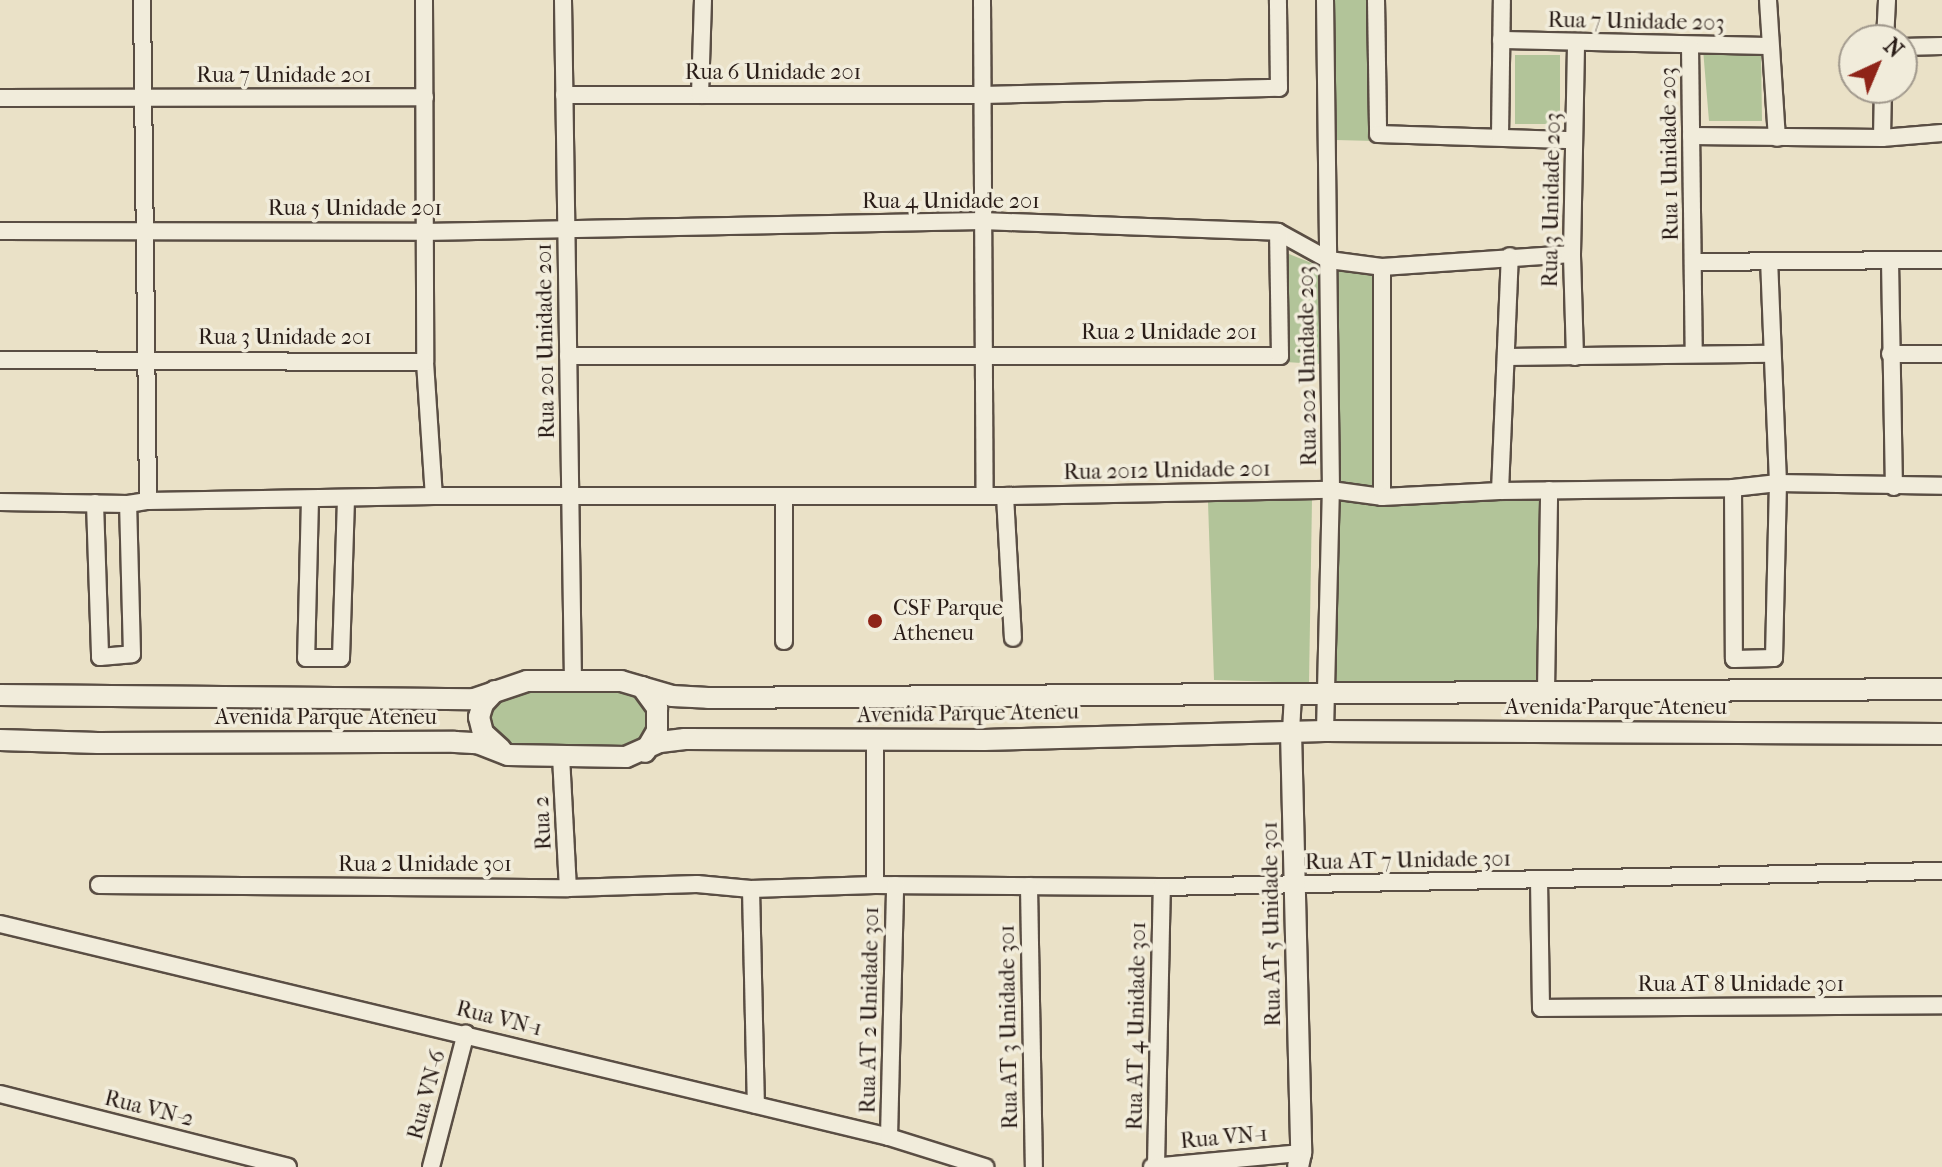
<!DOCTYPE html>
<style>
body{margin:0}
#map{position:relative;width:1942px;height:1167px;overflow:hidden;background:#eae1c7;font-family:"IM FELL French Canon",serif}
div>[style]{position:absolute}
.green>*{inset:0;background:#b2c499}
.roads{filter:drop-shadow(2px 0 #5a4e44) drop-shadow(-2px 0 #5a4e44) drop-shadow(0 2px #5a4e44) drop-shadow(0 -2px #5a4e44)}
.minor>*{height:16px;margin:-8px;padding:0 8px;transform-origin:8px;border-radius:8px;background:#f1ecdb}
.tertiary>*{height:20px;margin:-10px;padding:0 10px;transform-origin:10px;border-radius:10px;background:#f1ecdb}
.dots>*{width:22px;height:22px;translate:-50% -50%;box-sizing:border-box;border:4px solid #f1ecdb;border-radius:50%}
span{translate:-50% -50%;white-space:nowrap;text-align:center;line-height:1.15;-webkit-text-stroke:7px #f1ecdb;paint-order:stroke}
.street-label{font-size:22px;color:#2a1d18}
.poi-label{font-size:22px;color:#2a1d18}
.left{translate:0 -50%;text-align:left}
.north{position:absolute;left:1838px;top:24px;width:80px;height:80px;box-sizing:border-box;background:#f1ecdb;border:2px solid #a1998d;border-radius:50%;rotate:44deg;font-size:22px;font-weight:700;line-height:32px;text-align:center;color:#2a1d18}
.north::after{content:'';display:block;margin:auto;width:28px;height:36px;background:#8f2418;clip-path:polygon(50% 0,100% 100%,50% 72%,0 100%)}
</style>
<div id="map">
<div class="green">
<div style="clip-path:polygon(1328px 0,1373px 0,1375px 141px,1336px 140px)"></div>
<div style="clip-path:polygon(1703px 49px,1761px 52px,1762px 121px,1709px 121px)"></div>
<div style="clip-path:polygon(1515px 55px,1560px 55px,1560px 124px,1515px 124px)"></div>
<div style="clip-path:polygon(1284px 252px,1319px 266px,1319px 364px,1285px 362px)"></div>
<div style="clip-path:polygon(1333px 269px,1373px 273px,1376px 486px,1340px 484px)"></div>
<div style="clip-path:polygon(1541px 497px,1538px 685px,1332px 683px,1334px 499px)"></div>
<div style="clip-path:polygon(1312px 500px,1309px 683px,1214px 680px,1208px 502px)"></div>
<div style="clip-path:polygon(623px 689px,638px 697px,647px 712px,647px 729px,633px 747px,509px 750px,486px 723px,492px 702px,502px 692px)"></div>
</div>
<div class="roads">
<div class="minor">
<div style="left:142px;top:0;width:501px;rotate:89.31deg"></div>
<div style="left:424px;top:0;width:362px;rotate:89.8deg"></div>
<div style="left:425px;top:362px;width:134px;rotate:86.2deg"></div>
<div style="left:563px;top:0;width:681px;rotate:89.16deg"></div>
<div style="left:982px;top:0;width:494px;rotate:89.7deg"></div>
<div style="left:1376px;top:0;width:134px;rotate:89.1deg"></div>
<div style="left:1378px;top:134px;width:196px;rotate:1.8deg"></div>
<div style="left:1768px;top:0;width:138px;rotate:86.3deg"></div>
<div style="left:1501px;top:40px;width:269px;rotate:1.3deg"></div>
<div style="left:1885px;top:40px;width:40px;rotate:-87.1deg"></div>
<div style="left:1690px;top:46px;width:307px;rotate:89.3deg"></div>
<div style="left:1902px;top:47px;width:40px;rotate:-1.4deg"></div>
<div style="left:564px;top:95px;width:418px"></div>
<div style="left:982px;top:95px;width:297px;rotate:-1.4deg"></div>
<div style="left:1279px;top:88px;width:88px;rotate:-90.7deg"></div>
<div style="left:700px;top:95px;width:95px;rotate:-88.2deg"></div>
<div style="left:0;top:98px;width:425px;rotate:-0.1deg"></div>
<div style="left:1500px;top:136px;width:136px;rotate:-89.2deg"></div>
<div style="left:1691px;top:136px;width:191px;rotate:0.6deg"></div>
<div style="left:1882px;top:138px;width:60px;rotate:-4.8deg"></div>
<div style="left:1882px;top:138px;width:50px;rotate:-88.9deg"></div>
<div style="left:0;top:231px;width:423px;rotate:0.1deg"></div>
<div style="left:423px;top:232px;width:559px;rotate:-1.13deg"></div>
<div style="left:982px;top:221px;width:296px;rotate:2.1deg"></div>
<div style="left:1278px;top:232px;width:58px;rotate:28.8deg"></div>
<div style="left:1329px;top:260px;width:53px;rotate:7.5deg"></div>
<div style="left:1382px;top:267px;width:190px;rotate:-3.9deg"></div>
<div style="left:1890px;top:261px;width:226px;rotate:89deg"></div>
<div style="left:1693px;top:262px;width:249px;rotate:-0.5deg"></div>
<div style="left:1890px;top:354px;width:52px"></div>
<div style="left:568px;top:356px;width:712px"></div>
<div style="left:1280px;top:356px;width:124px;rotate:-90.9deg"></div>
<div style="left:1507px;top:357px;width:264px;rotate:-0.7deg"></div>
<div style="left:1575px;top:357px;width:103px;rotate:-91.7deg"></div>
<div style="left:1572px;top:254px;width:210px;rotate:-88.9deg"></div>
<div style="left:0;top:360px;width:425px;rotate:0.3deg"></div>
<div style="left:1733px;top:488px;width:171px;rotate:89.7deg"></div>
<div style="left:1734px;top:659px;width:40px;rotate:-1.4deg"></div>
<div style="left:1774px;top:658px;width:175px;rotate:-88.7deg"></div>
<div style="left:1778px;top:483px;width:220px;rotate:-92.3deg"></div>
<div style="left:1500px;top:491px;width:235px;rotate:-87.6deg"></div>
<div style="left:1005px;top:496px;width:142px;rotate:86.8deg"></div>
<div style="left:1382px;top:497px;width:230px;rotate:-90deg"></div>
<div style="left:310px;top:499px;width:159px;rotate:91.4deg"></div>
<div style="left:306px;top:658px;width:35px"></div>
<div style="left:341px;top:658px;width:158px;rotate:-88.2deg"></div>
<div style="left:0;top:502px;width:128px;rotate:0.9deg"></div>
<div style="left:128px;top:504px;width:20px;rotate:-9deg"></div>
<div style="left:148px;top:501px;width:286px;rotate:-1deg"></div>
<div style="left:434px;top:496px;width:571px"></div>
<div style="left:1005px;top:496px;width:326px;rotate:-1.1deg"></div>
<div style="left:1331px;top:490px;width:51px;rotate:7.8deg"></div>
<div style="left:1382px;top:497px;width:118px;rotate:-2.9deg"></div>
<div style="left:1500px;top:491px;width:233px;rotate:-0.7deg"></div>
<div style="left:1733px;top:488px;width:45px;rotate:-6.3deg"></div>
<div style="left:1778px;top:483px;width:164px;rotate:1deg"></div>
<div style="left:95px;top:503px;width:154px;rotate:88.1deg"></div>
<div style="left:100px;top:657px;width:32px;rotate:-5deg"></div>
<div style="left:132px;top:654px;width:150px;rotate:-91.5deg"></div>
<div style="left:784px;top:641px;width:145px;rotate:-90deg"></div>
<div style="left:1546px;top:691px;width:201px;rotate:-89.1deg"></div>
<div style="left:1325px;top:731px;width:241px;rotate:-88.6deg"></div>
<div style="left:1331px;top:490px;width:490px;rotate:-90.7deg"></div>
<div style="left:1291px;top:732px;width:38px;rotate:-87deg"></div>
<div style="left:875px;top:740px;width:145px;rotate:90deg"></div>
<div style="left:561px;top:756px;width:132px;rotate:87deg"></div>
<div style="left:1539px;top:880px;width:128px;rotate:89.1deg"></div>
<div style="left:1541px;top:1008px;width:401px;rotate:-0.4deg"></div>
<div style="left:99px;top:885px;width:469px;rotate:0.4deg"></div>
<div style="left:568px;top:888px;width:129px;rotate:-1.8deg"></div>
<div style="left:697px;top:884px;width:54px;rotate:5.3deg"></div>
<div style="left:751px;top:889px;width:124px;rotate:-1.8deg"></div>
<div style="left:875px;top:885px;width:287px;rotate:0.4deg"></div>
<div style="left:1162px;top:887px;width:780px;rotate:-1.18deg"></div>
<div style="left:1029px;top:886px;width:281px;rotate:89deg"></div>
<div style="left:751px;top:889px;width:216px;rotate:88.7deg"></div>
<div style="left:0;top:924px;width:914px;rotate:13.47deg"></div>
<div style="left:889px;top:1137px;width:101px;rotate:17.4deg"></div>
<div style="left:0;top:1094px;width:297px;rotate:14.2deg"></div>
<div style="left:889px;top:1137px;width:252px;rotate:-88.6deg"></div>
<div style="left:1156px;top:1166px;width:279px;rotate:-88.8deg"></div>
<div style="left:431px;top:1167px;width:138px;rotate:-75.4deg"></div>
<div style="left:1152px;top:1167px;width:150px;rotate:-5.4deg"></div>
</div>
<div class="tertiary">
<div style="left:642px;top:687px;width:26px;rotate:54deg"></div>
<div style="left:657px;top:708px;width:23px;rotate:90deg"></div>
<div style="left:657px;top:731px;width:24px;rotate:120deg"></div>
<div style="left:495px;top:691px;width:18px;rotate:133deg"></div>
<div style="left:483px;top:704px;width:14px;rotate:107deg"></div>
<div style="left:479px;top:717px;width:16px;rotate:76deg"></div>
<div style="left:483px;top:733px;width:24px;rotate:42deg"></div>
<div style="left:0;top:695px;width:474px;rotate:0.5deg"></div>
<div style="left:474px;top:699px;width:56px;rotate:-18.8deg"></div>
<div style="left:527px;top:681px;width:94px"></div>
<div style="left:621px;top:681px;width:53px;rotate:16.4deg"></div>
<div style="left:672px;top:696px;width:36px;rotate:3deg"></div>
<div style="left:708px;top:698px;width:1234px;rotate:-0.42deg"></div>
<div style="left:1291px;top:732px;width:421px;rotate:88.6deg"></div>
<div style="left:1301px;top:1153px;width:14px;rotate:102deg"></div>
<div style="left:0;top:740px;width:98px;rotate:1.8deg"></div>
<div style="left:98px;top:743px;width:357px;rotate:-0.2deg"></div>
<div style="left:455px;top:742px;width:22px;rotate:3deg"></div>
<div style="left:477px;top:743px;width:33px;rotate:21deg"></div>
<div style="left:508px;top:755px;width:118px;rotate:1deg"></div>
<div style="left:626px;top:757px;width:37px;rotate:-24deg"></div>
<div style="left:660px;top:742px;width:25px;rotate:-7deg"></div>
<div style="left:685px;top:739px;width:299px;rotate:0.2deg"></div>
<div style="left:984px;top:740px;width:341px;rotate:-1.5deg"></div>
<div style="left:1325px;top:731px;width:617px;rotate:0.28deg"></div>
</div>
</div>
<div class="dots">
<div style="left:875px;top:621px;background:#8f2418"></div>
</div>
<div class="street-label">
<span style="left:1636px;top:22px;rotate:1deg">Rua 7 Unidade 203</span>
<span style="left:773px;top:73px">Rua 6 Unidade 201</span>
<span style="left:284px;top:76px">Rua 7 Unidade 201</span>
<span style="left:1670px;top:154px;rotate:-91deg">Rua 1 Unidade 203</span>
<span style="left:1552px;top:200px;rotate:-89deg">Rua 3 Unidade 203</span>
<span style="left:951px;top:202px">Rua 4 Unidade 201</span>
<span style="left:355px;top:209px">Rua 5 Unidade 201</span>
<span style="left:1169px;top:333px">Rua 2 Unidade 201</span>
<span style="left:285px;top:338px">Rua 3 Unidade 201</span>
<span style="left:546px;top:341px;rotate:-91deg">Rua 201 Unidade 201</span>
<span style="left:1308px;top:366px;rotate:-91deg">Rua 202 Unidade 203</span>
<span style="left:1167px;top:471px;rotate:-1deg">Rua 2012 Unidade 201</span>
<span style="left:1616px;top:708px">Avenida Parque Ateneu</span>
<span style="left:968px;top:714px;rotate:-1deg">Avenida Parque Ateneu</span>
<span style="left:326px;top:718px">Avenida Parque Ateneu</span>
<span style="left:543px;top:823px;rotate:-93deg">Rua 2</span>
<span style="left:1408px;top:861px;rotate:-1deg">Rua AT 7 Unidade 301</span>
<span style="left:425px;top:865px">Rua 2 Unidade 301</span>
<span style="left:1272px;top:924px;rotate:-91deg">Rua AT 5 Unidade 301</span>
<span style="left:1741px;top:985px">Rua AT 8 Unidade 301</span>
<span style="left:870px;top:1010px;rotate:-89deg">Rua AT 2 Unidade 301</span>
<span style="left:499px;top:1019px;rotate:14deg">Rua VN-1</span>
<span style="left:1137px;top:1026px;rotate:-89deg">Rua AT 4 Unidade 301</span>
<span style="left:1009px;top:1027px;rotate:-91deg">Rua AT 3 Unidade 301</span>
<span style="left:427px;top:1095px;rotate:-75deg">Rua VN-6</span>
<span style="left:149px;top:1109px;rotate:14deg">Rua VN-2</span>
<span style="left:1224px;top:1138px;rotate:-5deg">Rua VN-1</span>
</div>
<div class="poi-label">
<span class="left" style="left:893px;top:621px">CSF Parque<br>Atheneu</span>
</div>
<div class="north">N</div>
</div>
